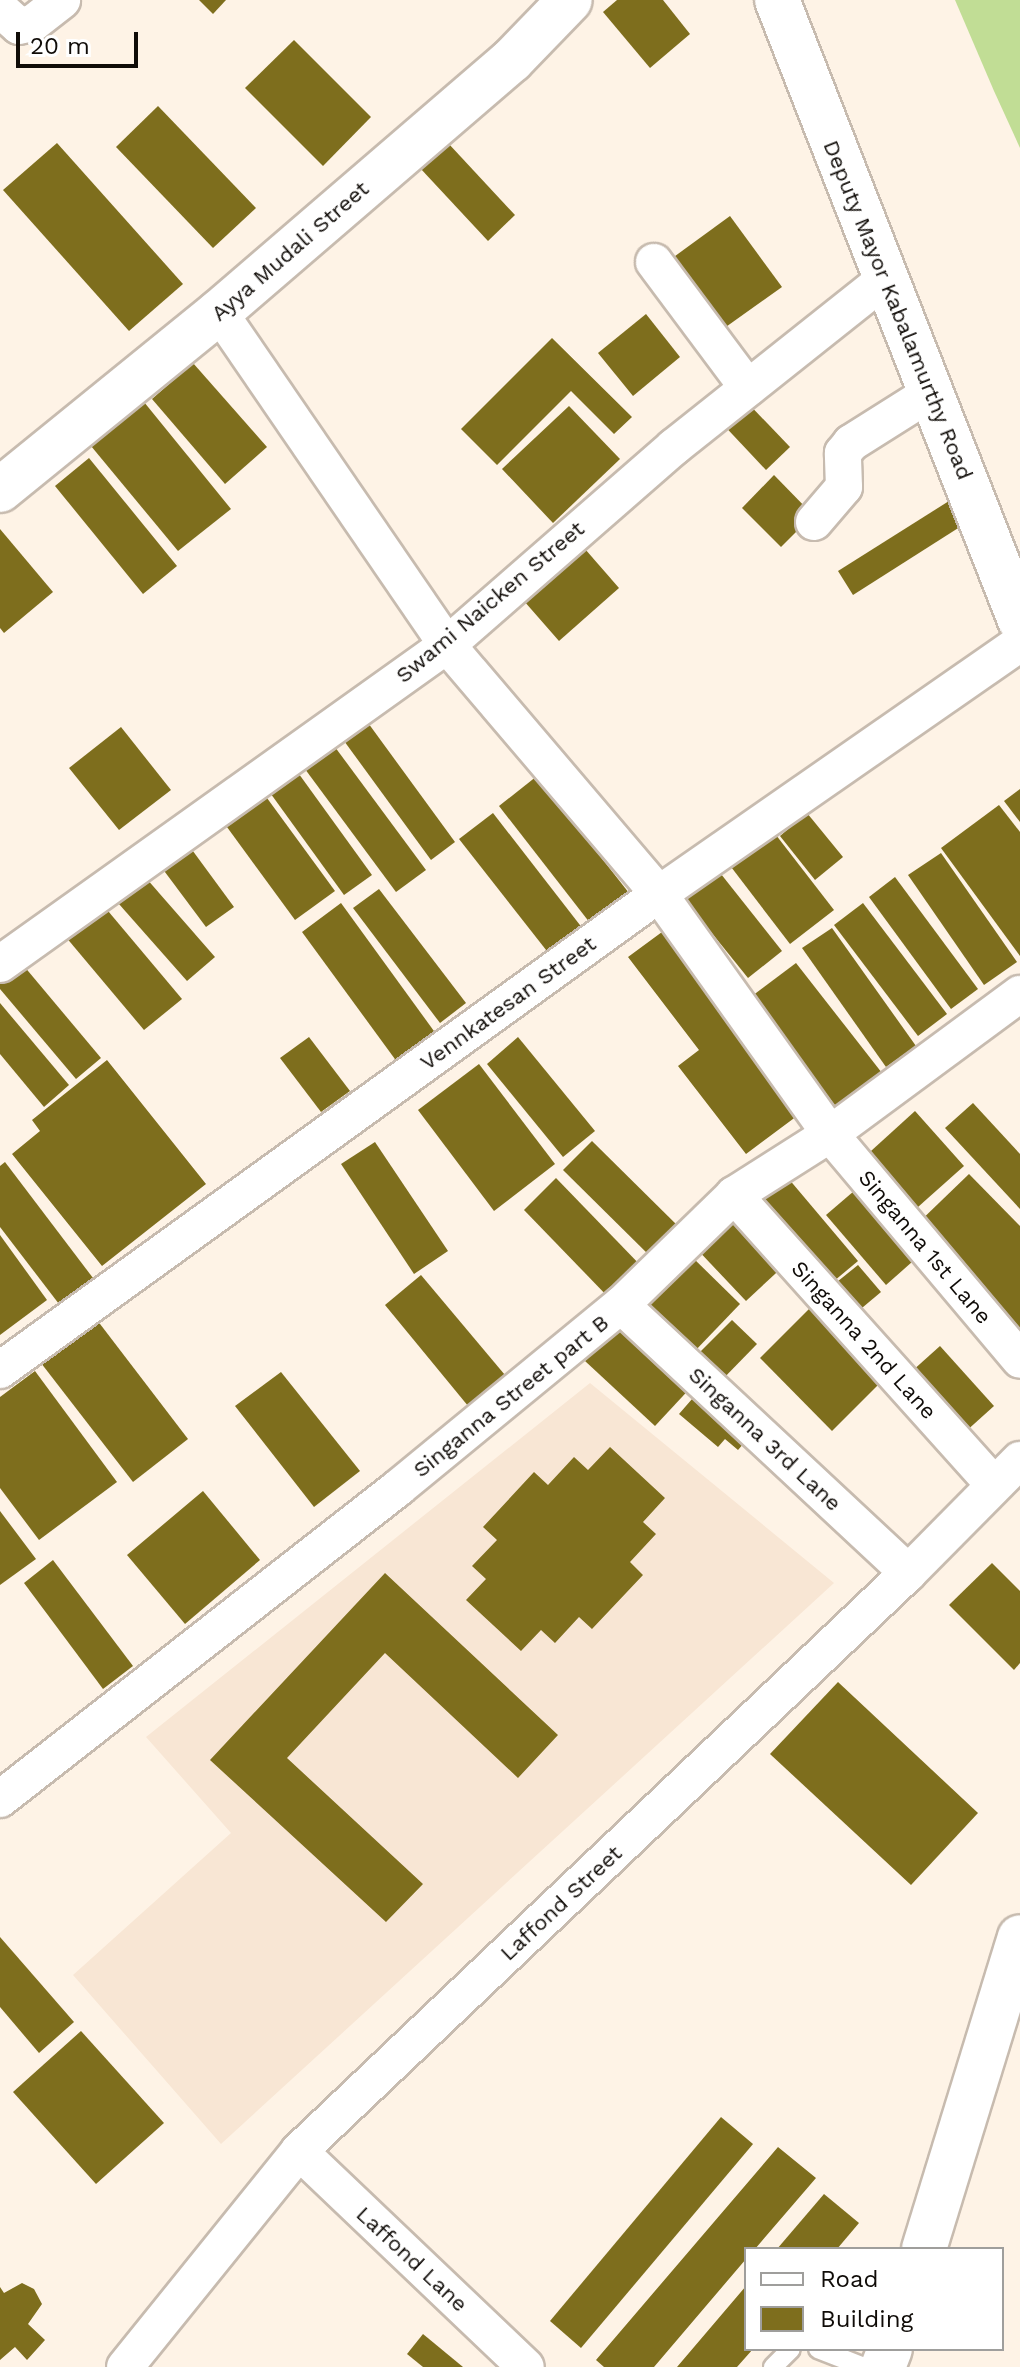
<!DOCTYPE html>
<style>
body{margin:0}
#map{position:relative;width:1020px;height:2367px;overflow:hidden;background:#fef3e6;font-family:"Work Sans",sans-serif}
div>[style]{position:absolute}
.built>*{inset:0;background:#f8e6d4}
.water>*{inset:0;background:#c1dd95}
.building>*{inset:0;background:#7e6e1d}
.roads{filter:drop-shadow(2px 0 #c7bbaf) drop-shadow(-2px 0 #c7bbaf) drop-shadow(0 2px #c7bbaf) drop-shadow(0 -2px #c7bbaf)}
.service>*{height:18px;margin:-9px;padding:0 9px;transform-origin:9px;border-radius:9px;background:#fff}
.minor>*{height:36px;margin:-18px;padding:0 18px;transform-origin:18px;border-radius:18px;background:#fff}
.tertiary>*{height:44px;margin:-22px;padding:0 22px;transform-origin:22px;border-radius:22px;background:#fff}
span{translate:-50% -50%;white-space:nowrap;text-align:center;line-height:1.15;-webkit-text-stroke:7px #fff;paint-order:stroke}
.street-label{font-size:22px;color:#100c08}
.legend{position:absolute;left:744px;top:2247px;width:260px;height:104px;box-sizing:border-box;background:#fff;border:2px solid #9f9e9c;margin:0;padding:10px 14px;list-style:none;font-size:24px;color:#100c08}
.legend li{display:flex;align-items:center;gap:16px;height:40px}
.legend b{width:40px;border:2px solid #9f9e9c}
.scale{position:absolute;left:16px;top:32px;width:122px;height:36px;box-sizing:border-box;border:4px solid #100c08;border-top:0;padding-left:10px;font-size:24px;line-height:28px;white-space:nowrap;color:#100c08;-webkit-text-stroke:6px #fff;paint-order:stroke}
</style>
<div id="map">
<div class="built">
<div style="clip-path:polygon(590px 1383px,834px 1583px,221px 2144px,73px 1975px,231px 1833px,146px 1737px)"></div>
</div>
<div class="water">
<div style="clip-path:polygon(955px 0,1020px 0,1020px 148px,994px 91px)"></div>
</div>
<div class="building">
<div style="clip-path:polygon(199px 0,226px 0,213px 14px)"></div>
<div style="clip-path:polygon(617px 0,663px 0,690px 34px,650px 68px,603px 12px)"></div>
<div style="clip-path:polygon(294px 40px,371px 117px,323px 166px,245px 88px)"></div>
<div style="clip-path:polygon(158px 106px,256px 208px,213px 248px,116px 147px)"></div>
<div style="clip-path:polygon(57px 143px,183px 284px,129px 331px,3px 190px)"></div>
<div style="clip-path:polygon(448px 143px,515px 215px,488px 241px,420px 168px)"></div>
<div style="clip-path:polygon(730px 216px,782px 287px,723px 329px,671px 259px)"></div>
<div style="clip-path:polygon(646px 314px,680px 357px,633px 396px,598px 353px)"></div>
<div style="clip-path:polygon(552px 338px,632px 417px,614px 434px,571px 391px,497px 465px,461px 429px)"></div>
<div style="clip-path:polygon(193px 363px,267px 447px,225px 484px,152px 399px)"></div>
<div style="clip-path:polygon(742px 397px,790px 447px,766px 470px,718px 419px)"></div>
<div style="clip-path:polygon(144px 402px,231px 509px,178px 551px,91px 446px)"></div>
<div style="clip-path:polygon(569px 406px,620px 459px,553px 523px,502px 469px)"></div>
<div style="clip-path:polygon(89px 458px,177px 566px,143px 594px,55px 486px)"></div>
<div style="clip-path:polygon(774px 475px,813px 515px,781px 547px,742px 508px)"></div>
<div style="clip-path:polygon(949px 501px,963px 525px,853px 595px,838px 571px)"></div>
<div style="clip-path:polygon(0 529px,53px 592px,4px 633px,0 628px)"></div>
<div style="clip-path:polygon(585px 549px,619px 588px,559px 641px,524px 601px)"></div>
<div style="clip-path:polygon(363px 716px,455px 842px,431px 860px,339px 734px)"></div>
<div style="clip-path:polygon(121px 727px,171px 790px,119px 830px,69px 768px)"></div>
<div style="clip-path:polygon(332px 743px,426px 870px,396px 892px,302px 765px)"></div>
<div style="clip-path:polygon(291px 763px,372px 875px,344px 895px,263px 783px)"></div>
<div style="clip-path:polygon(537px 776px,629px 893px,590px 923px,499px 806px)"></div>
<div style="clip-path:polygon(256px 783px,335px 891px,295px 920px,216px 812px)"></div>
<div style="clip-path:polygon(1020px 789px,1020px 822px,1004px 801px)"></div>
<div style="clip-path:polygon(999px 805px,1020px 832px,1020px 956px,941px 848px)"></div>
<div style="clip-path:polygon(493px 813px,583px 929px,550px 955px,459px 839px)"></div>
<div style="clip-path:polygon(807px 813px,843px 857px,815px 880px,780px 836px)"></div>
<div style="clip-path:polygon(769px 826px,834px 910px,790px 944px,725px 859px)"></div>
<div style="clip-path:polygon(187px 843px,234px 907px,206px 927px,159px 864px)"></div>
<div style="clip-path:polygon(941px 853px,1017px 962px,984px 985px,908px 875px)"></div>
<div style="clip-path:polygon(717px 869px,782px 951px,748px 978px,682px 896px)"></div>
<div style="clip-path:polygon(139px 870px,215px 957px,187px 981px,111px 895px)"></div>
<div style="clip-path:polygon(895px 877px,978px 989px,951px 1009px,869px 897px)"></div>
<div style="clip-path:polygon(379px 889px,466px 1003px,440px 1023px,353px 908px)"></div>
<div style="clip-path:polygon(341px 903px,439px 1038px,400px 1066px,302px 932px)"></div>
<div style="clip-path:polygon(863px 903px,947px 1014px,918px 1036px,834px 925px)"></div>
<div style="clip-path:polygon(103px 905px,182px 999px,144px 1030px,65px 936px)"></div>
<div style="clip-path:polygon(832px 928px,916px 1046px,886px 1067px,802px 948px)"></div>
<div style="clip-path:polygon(662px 932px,801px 1113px,746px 1154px,678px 1066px,699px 1050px,628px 957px)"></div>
<div style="clip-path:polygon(18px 959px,101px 1058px,76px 1079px,0 989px,0 974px)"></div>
<div style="clip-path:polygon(796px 963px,882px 1073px,837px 1108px,752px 996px)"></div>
<div style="clip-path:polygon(0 1003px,69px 1085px,44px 1107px,0 1054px)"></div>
<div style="clip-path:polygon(309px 1037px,350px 1091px,321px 1112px,280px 1058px)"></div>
<div style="clip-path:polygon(518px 1037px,595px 1131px,563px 1157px,487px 1064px)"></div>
<div style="clip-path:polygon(107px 1060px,206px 1184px,102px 1266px,12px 1154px,40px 1131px,32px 1120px)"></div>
<div style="clip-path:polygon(479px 1064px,555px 1164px,494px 1211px,418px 1110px)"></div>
<div style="clip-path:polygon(973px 1103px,1020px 1154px,1020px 1209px,945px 1128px)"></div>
<div style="clip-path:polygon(915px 1111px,964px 1166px,909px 1215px,860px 1161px)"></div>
<div style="clip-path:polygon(592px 1141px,683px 1231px,654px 1260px,563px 1170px)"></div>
<div style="clip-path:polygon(375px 1142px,448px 1251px,414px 1274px,341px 1164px)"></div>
<div style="clip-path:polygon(5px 1162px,93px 1278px,59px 1304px,0 1227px,0 1166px)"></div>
<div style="clip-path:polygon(969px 1174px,1020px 1226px,1020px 1340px,912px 1229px)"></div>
<div style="clip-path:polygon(556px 1178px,645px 1270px,612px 1301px,524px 1210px)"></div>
<div style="clip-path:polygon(788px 1178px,858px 1261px,828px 1286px,759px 1202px)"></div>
<div style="clip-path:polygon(861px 1185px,921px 1254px,886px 1285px,826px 1215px)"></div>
<div style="clip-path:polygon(736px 1205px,789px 1261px,746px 1301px,693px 1245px)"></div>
<div style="clip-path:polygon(0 1235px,47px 1300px,0 1335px)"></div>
<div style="clip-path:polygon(690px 1255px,740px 1304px,692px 1354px,642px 1304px)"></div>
<div style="clip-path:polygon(858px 1265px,881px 1292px,850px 1318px,827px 1290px)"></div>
<div style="clip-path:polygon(421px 1275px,510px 1381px,473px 1412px,385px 1305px)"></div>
<div style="clip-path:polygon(815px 1303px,887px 1376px,832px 1431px,760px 1358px)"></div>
<div style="clip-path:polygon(626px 1318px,695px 1383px,655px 1426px,585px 1361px)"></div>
<div style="clip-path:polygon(97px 1320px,188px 1439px,133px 1482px,41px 1363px)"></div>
<div style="clip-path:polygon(732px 1320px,757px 1344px,717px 1385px,691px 1361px)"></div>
<div style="clip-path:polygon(940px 1346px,994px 1406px,964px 1433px,911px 1372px)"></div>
<div style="clip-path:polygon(35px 1371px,117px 1482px,39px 1540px,0 1488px,0 1397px)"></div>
<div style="clip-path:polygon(281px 1372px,360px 1471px,314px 1507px,235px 1406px)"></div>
<div style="clip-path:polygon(699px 1391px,751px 1435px,738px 1450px,725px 1439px,718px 1447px,679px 1414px)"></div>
<div style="clip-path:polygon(610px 1447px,665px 1498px,643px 1522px,656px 1534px,630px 1562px,643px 1575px,592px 1629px,579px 1617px,555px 1643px,541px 1630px,521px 1651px,466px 1600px,486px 1579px,472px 1566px,497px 1540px,483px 1527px,534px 1472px,548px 1485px,574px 1457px,588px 1470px)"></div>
<div style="clip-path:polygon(203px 1491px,260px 1560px,185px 1624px,127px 1555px)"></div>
<div style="clip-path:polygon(0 1511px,36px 1559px,0 1585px)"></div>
<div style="clip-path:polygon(53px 1560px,133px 1666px,103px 1689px,24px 1583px)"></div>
<div style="clip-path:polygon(992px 1563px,1020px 1591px,1020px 1663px,1014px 1670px,949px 1605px)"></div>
<div style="clip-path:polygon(385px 1573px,558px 1735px,518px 1778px,385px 1653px,287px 1758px,423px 1884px,386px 1922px,210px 1760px)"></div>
<div style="clip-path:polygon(838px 1682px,978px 1813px,911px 1885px,770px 1754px)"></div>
<div style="clip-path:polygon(0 1937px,74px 2022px,39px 2053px,0 2007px)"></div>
<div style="clip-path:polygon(81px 2031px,164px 2123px,96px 2184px,13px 2092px)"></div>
<div style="clip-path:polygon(721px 2117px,753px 2144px,581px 2348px,550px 2321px)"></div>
<div style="clip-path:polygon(778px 2147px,816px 2178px,755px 2249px,746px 2249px,746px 2259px,654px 2367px,604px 2367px,596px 2360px)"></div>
<div style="clip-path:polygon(824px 2194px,859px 2223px,837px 2249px,777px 2249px)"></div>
<div style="clip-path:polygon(22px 2283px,34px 2289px,42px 2304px,28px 2324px,45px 2340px,27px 2360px,15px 2347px,0 2360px,0 2287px,4px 2293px)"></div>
<div style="clip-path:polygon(746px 2286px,746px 2349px,753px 2349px,737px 2367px,677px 2367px)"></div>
<div style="clip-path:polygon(423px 2334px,463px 2367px,423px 2367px,407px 2354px)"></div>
</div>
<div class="roads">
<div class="service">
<div style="left:818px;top:2349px;width:49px;rotate:21.4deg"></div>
<div style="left:773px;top:2367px;width:25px;rotate:-45deg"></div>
</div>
<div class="minor">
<div style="left:0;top:9px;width:25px;rotate:42deg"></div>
<div style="left:19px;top:26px;width:14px;rotate:-12deg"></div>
<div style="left:33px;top:23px;width:37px;rotate:-38deg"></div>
<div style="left:654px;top:262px;width:157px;rotate:53.3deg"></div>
<div style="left:219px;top:312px;width:404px;rotate:55.6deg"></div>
<div style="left:447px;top:645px;width:327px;rotate:49.6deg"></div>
<div style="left:659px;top:894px;width:295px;rotate:54.5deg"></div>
<div style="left:830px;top:1134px;width:295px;rotate:49.9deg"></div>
<div style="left:814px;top:522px;width:46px;rotate:-49.4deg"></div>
<div style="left:844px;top:487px;width:34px;rotate:-92deg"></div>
<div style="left:843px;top:453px;width:13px;rotate:-51deg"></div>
<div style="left:851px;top:443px;width:96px;rotate:-32.2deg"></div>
<div style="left:0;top:964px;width:549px;rotate:-35.51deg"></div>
<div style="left:447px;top:645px;width:301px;rotate:-41.1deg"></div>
<div style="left:674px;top:447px;width:273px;rotate:-38.5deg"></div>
<div style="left:734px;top:1195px;width:389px;rotate:48.1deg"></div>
<div style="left:621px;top:1305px;width:393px;rotate:43deg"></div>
<div style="left:0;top:1370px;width:813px;rotate:-35.84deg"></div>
<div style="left:659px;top:894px;width:440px;rotate:-34.8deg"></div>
<div style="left:0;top:1799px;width:505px;rotate:-38deg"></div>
<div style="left:398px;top:1488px;width:288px;rotate:-39.4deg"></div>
<div style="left:621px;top:1305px;width:158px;rotate:-44.2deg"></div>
<div style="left:734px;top:1195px;width:114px;rotate:-32.4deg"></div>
<div style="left:830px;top:1134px;width:236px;rotate:-36.4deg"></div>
<div style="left:299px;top:2151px;width:313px;rotate:43.6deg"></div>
<div style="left:125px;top:2367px;width:277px;rotate:-51.1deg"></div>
<div style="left:299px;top:2151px;width:840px;rotate:-43.5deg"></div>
<div style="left:908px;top:1573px;width:159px;rotate:-45.3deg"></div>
</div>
<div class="tertiary">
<div style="left:777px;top:0;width:666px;rotate:68.6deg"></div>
<div style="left:0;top:490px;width:282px;rotate:-39.1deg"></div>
<div style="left:219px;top:312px;width:386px;rotate:-40.7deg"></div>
<div style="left:512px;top:60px;width:83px;rotate:-46deg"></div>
<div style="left:924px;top:2249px;width:326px;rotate:-72.9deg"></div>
<div style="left:883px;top:2367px;width:19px;rotate:-69deg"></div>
</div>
</div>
<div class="street-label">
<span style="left:290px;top:251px;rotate:-41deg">Ayya Mudali Street</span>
<span style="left:898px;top:310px;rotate:68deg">Deputy Mayor Kabalamurthy Road</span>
<span style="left:490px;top:602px;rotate:-40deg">Swami Naicken Street</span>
<span style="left:508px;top:1003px;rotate:-36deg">Vennkatesan Street</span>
<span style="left:925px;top:1247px;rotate:50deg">Singanna 1st Lane</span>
<span style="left:864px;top:1340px;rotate:48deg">Singanna 2nd Lane</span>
<span style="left:511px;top:1396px;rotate:-39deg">Singanna Street part B</span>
<span style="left:765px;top:1439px;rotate:43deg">Singanna 3rd Lane</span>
<span style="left:561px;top:1903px;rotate:-43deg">Laffond Street</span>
<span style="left:412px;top:2259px;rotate:43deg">Laffond Lane</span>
</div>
<ul class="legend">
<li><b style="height:10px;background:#fff"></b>Road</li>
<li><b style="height:22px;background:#7e6e1d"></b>Building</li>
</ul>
<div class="scale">20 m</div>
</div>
